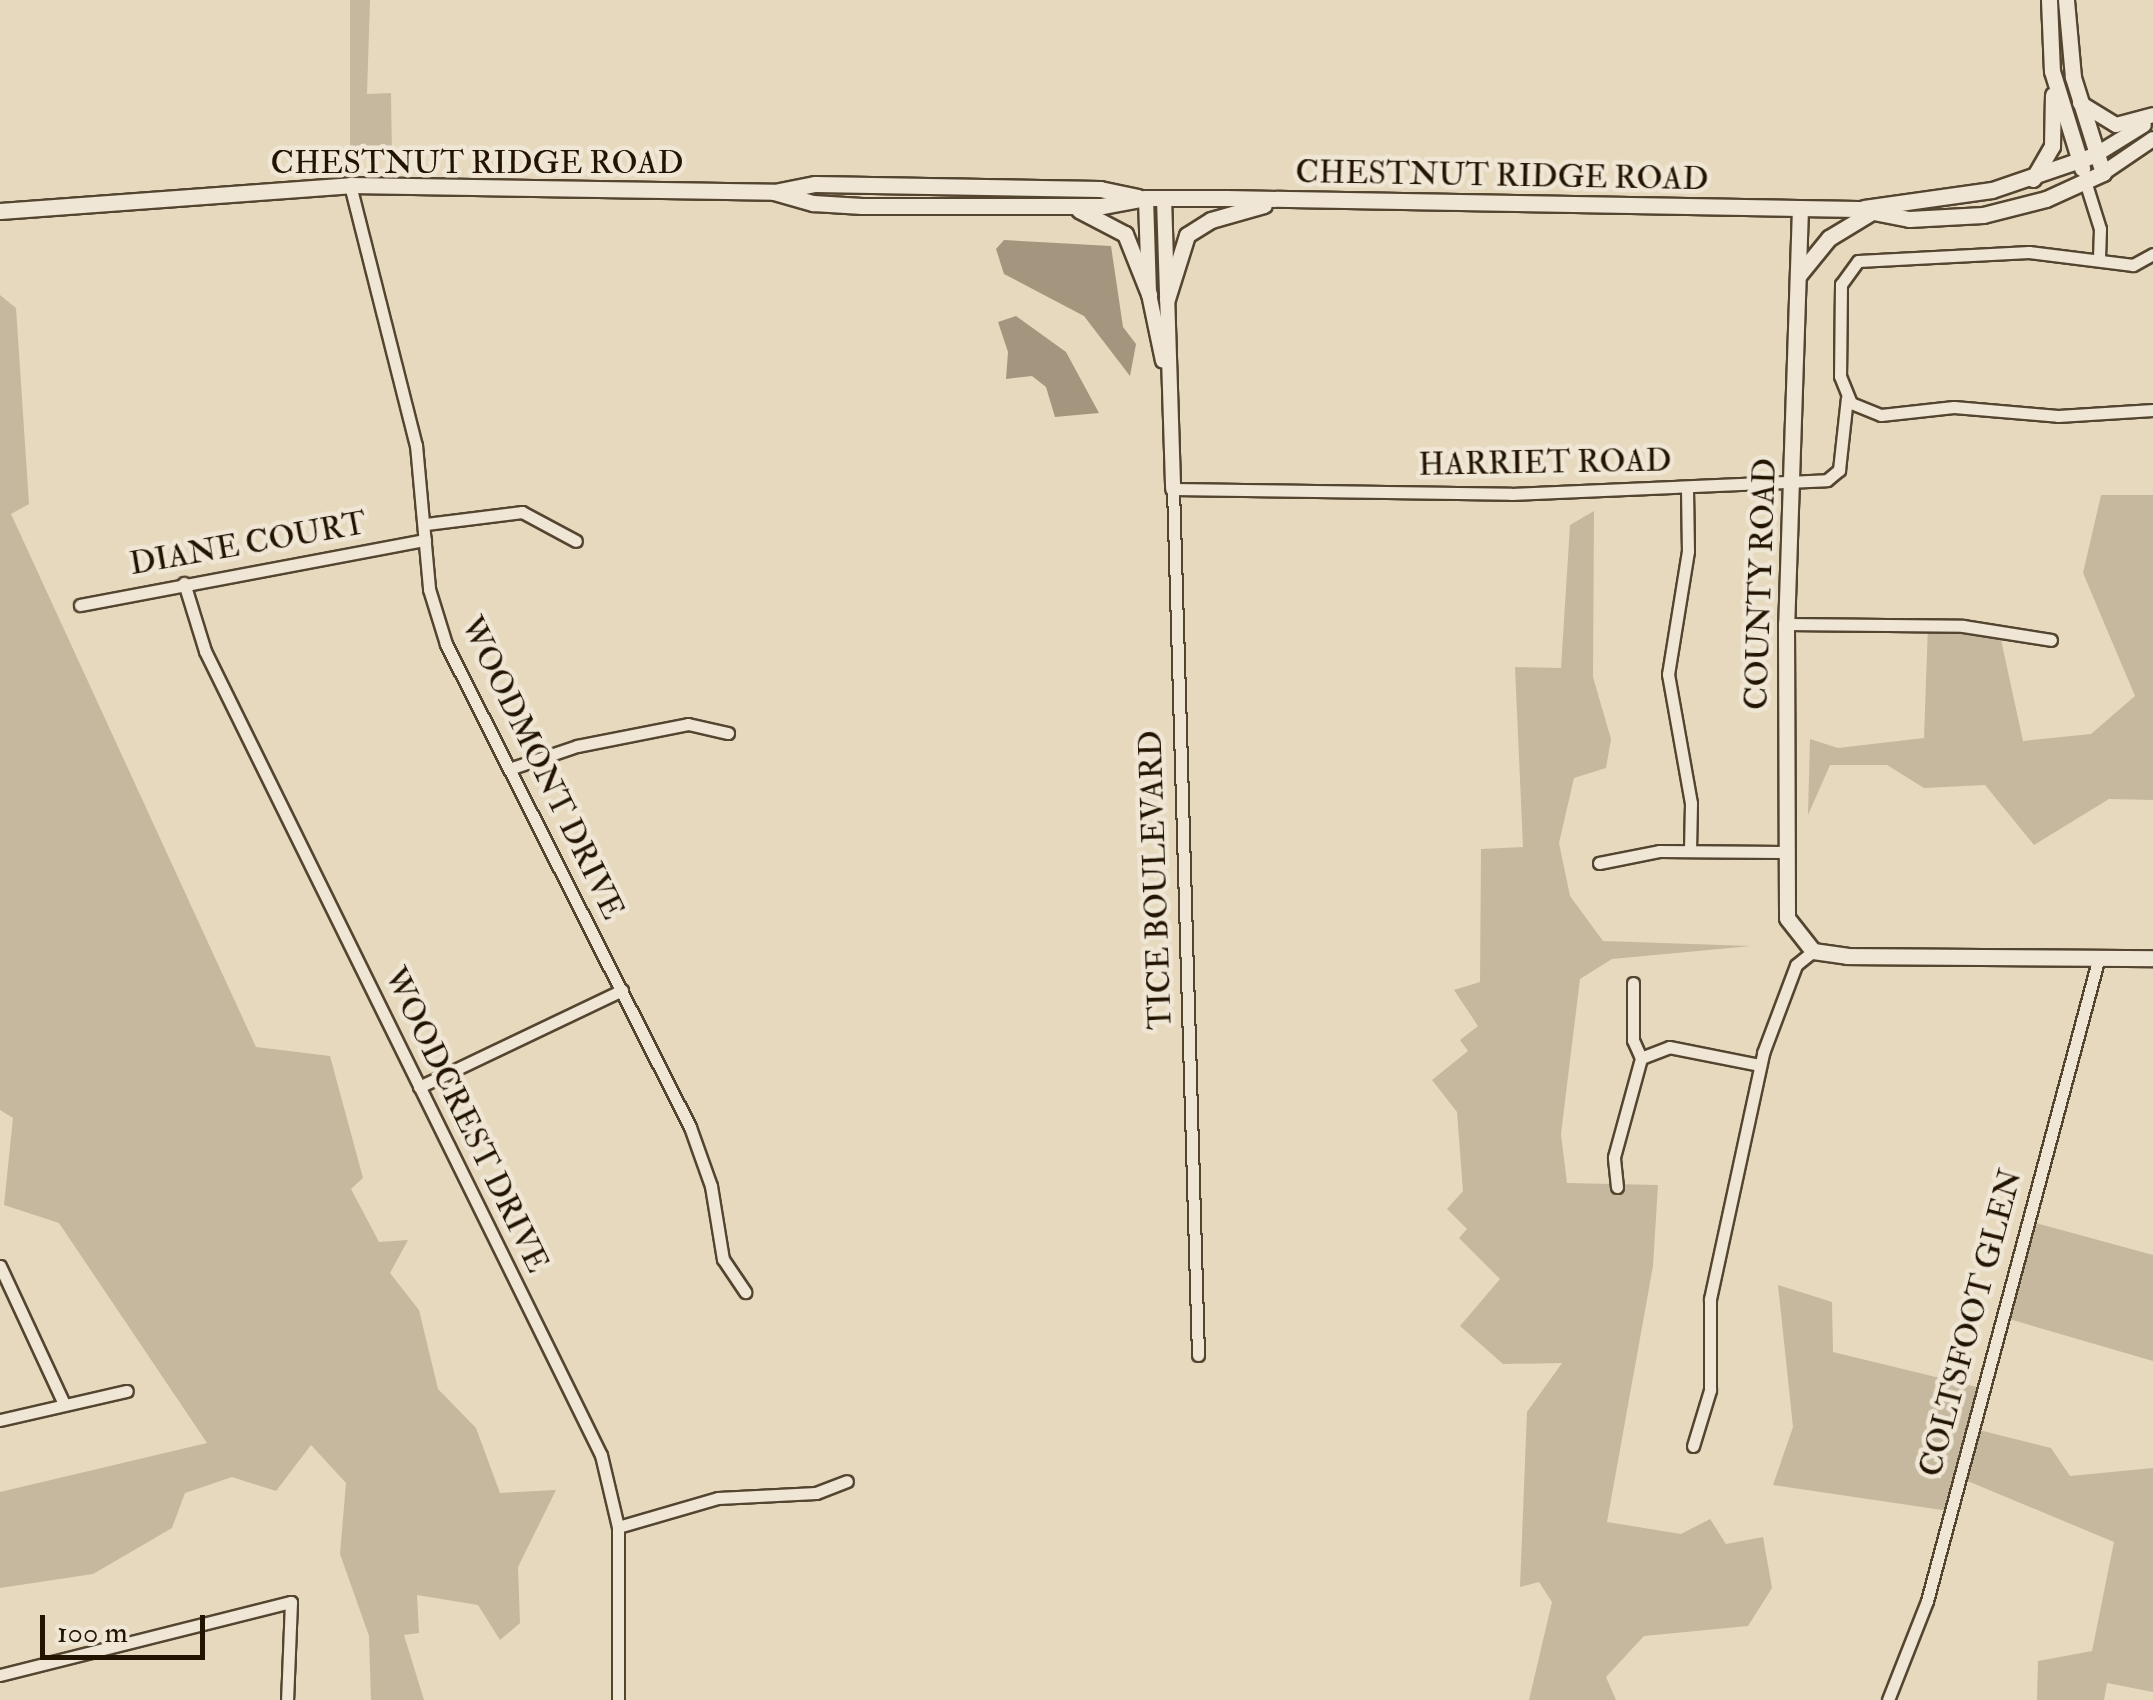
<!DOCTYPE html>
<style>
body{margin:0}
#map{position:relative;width:2153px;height:1700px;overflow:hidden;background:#e6d9be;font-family:"IM FELL Double Pica",serif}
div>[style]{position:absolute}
.green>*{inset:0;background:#c5b89e}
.water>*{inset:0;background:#a4967e}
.roads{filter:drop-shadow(2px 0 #544530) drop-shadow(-2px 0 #544530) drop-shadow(0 2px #544530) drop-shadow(0 -2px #544530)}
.minor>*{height:11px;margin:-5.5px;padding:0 5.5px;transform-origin:5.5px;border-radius:5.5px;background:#efe6d5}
.tertiary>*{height:14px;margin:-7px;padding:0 7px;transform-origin:7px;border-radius:7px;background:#efe6d5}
.secondary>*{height:15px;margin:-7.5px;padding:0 7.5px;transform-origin:7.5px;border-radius:7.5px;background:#efe6d5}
span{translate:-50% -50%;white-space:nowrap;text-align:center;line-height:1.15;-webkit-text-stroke:9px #efe6d5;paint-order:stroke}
.street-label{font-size:32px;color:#231401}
.scale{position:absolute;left:40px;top:1615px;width:165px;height:45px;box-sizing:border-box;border:5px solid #231401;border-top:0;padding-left:12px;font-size:30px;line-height:35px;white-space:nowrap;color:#231401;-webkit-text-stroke:8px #efe6d5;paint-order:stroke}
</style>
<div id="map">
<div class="green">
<div style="clip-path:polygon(350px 0,370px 0,367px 94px,391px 93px,392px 158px,350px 158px)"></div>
<div style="clip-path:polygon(0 295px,16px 308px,29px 504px,11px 514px,256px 1047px,330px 1056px,363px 1178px,351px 1189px,379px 1242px,408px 1240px,390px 1273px,419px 1310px,438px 1389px,476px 1428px,500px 1493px,556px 1490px,518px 1567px,520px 1623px,500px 1640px,478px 1605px,417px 1595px,419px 1633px,404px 1635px,424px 1700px,371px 1700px,369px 1636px,340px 1554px,346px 1483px,311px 1445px,276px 1491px,232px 1477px,185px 1493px,172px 1528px,93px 1574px,0 1588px,0 1492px,207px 1443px,59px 1223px,4px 1205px,13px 1118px,0 1110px)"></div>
<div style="clip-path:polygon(2101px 495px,2153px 495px,2153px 800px,2109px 799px,2034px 845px,1985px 785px,1924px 788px,1887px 765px,1830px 765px,1808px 815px,1810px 739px,1838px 748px,1924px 738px,1928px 624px,1998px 626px,2023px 741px,2091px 734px,2135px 696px,2083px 573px)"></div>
<div style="clip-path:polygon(1594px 511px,1593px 677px,1611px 739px,1606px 768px,1574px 778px,1559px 843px,1570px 896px,1603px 941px,1751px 946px,1612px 959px,1580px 979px,1561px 1134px,1567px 1183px,1658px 1185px,1653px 1266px,1607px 1522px,1681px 1534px,1710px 1519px,1726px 1544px,1763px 1537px,1772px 1588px,1748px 1626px,1644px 1636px,1606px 1677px,1616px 1700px,1529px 1700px,1552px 1602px,1539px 1582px,1520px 1587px,1527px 1412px,1562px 1363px,1503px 1364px,1460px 1326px,1500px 1279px,1459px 1238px,1467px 1229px,1447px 1209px,1463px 1191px,1457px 1112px,1432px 1080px,1468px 1051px,1460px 1040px,1478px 1026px,1454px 990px,1480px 982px,1481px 849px,1523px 847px,1515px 667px,1561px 668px,1570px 525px)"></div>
<div style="clip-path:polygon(2028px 1221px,2153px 1255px,2153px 1361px,1999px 1316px)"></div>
<div style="clip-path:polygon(1778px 1285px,1832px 1302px,1833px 1352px,1981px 1388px,1971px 1428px,2051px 1448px,2070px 1476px,2153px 1468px,2153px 1692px,2107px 1683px,2104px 1700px,2037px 1700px,2038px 1661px,2092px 1651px,2114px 1542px,1958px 1477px,1949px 1511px,1773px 1485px,1793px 1427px)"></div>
</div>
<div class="water">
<div style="clip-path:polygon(1004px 240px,1111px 246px,1123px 327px,1136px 344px,1130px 376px,1084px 316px,1004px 274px,996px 249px)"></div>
<div style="clip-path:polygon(1016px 316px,1066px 352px,1099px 413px,1055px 417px,1046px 387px,1032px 376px,1006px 379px,1008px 352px,998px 322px)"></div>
</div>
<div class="roads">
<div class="minor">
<div style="left:2085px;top:181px;width:50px;rotate:72.6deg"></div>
<div style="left:2100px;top:229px;width:28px;rotate:92deg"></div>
<div style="left:350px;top:185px;width:268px;rotate:75.8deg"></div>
<div style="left:416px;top:445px;width:145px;rotate:84.8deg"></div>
<div style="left:429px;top:589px;width:58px;rotate:72.8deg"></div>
<div style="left:446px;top:644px;width:541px;rotate:63.2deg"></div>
<div style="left:690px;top:1127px;width:63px;rotate:70.4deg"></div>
<div style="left:711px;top:1186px;width:74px;rotate:80.7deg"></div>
<div style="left:723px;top:1259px;width:40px;rotate:56deg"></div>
<div style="left:2153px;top:254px;width:23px;rotate:151deg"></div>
<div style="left:2133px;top:265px;width:105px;rotate:-172.9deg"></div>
<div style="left:2029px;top:252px;width:171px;rotate:177deg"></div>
<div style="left:1858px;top:261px;width:29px;rotate:126deg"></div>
<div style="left:1841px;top:284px;width:92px;rotate:90.6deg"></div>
<div style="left:1840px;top:376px;width:29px;rotate:68deg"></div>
<div style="left:1851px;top:403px;width:32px;rotate:22deg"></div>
<div style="left:1881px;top:415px;width:73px;rotate:-6.3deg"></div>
<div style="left:1954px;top:407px;width:104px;rotate:4.9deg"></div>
<div style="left:2058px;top:416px;width:95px;rotate:-3.6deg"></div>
<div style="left:1687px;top:489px;width:62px;rotate:89.1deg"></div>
<div style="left:1688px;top:551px;width:125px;rotate:99.2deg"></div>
<div style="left:1668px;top:674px;width:131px;rotate:79.9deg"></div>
<div style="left:1691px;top:803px;width:48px;rotate:91.2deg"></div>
<div style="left:426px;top:524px;width:97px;rotate:-7.1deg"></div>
<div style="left:522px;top:512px;width:61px;rotate:28.2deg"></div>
<div style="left:184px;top:583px;width:71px;rotate:72.8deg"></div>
<div style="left:205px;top:651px;width:896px;rotate:63.78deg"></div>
<div style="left:601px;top:1455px;width:74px;rotate:76.7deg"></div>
<div style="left:618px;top:1527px;width:173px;rotate:90deg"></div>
<div style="left:80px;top:605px;width:351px;rotate:-10.7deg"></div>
<div style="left:1786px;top:624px;width:177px;rotate:0.6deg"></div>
<div style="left:1963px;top:626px;width:89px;rotate:9deg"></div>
<div style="left:512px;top:768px;width:69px;rotate:-18.7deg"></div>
<div style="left:577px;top:746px;width:113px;rotate:-11.2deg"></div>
<div style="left:688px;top:724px;width:41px;rotate:12.7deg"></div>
<div style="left:1599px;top:863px;width:61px;rotate:-11.3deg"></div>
<div style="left:1659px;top:851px;width:124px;rotate:0.5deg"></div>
<div style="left:1641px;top:1058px;width:30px;rotate:-21deg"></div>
<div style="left:1669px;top:1047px;width:93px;rotate:11.2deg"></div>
<div style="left:419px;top:1087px;width:225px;rotate:-25.5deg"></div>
<div style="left:1617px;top:1187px;width:30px;rotate:-96deg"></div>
<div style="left:1614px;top:1157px;width:103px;rotate:-74.7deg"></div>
<div style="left:1641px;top:1058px;width:20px;rotate:-114deg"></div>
<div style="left:1633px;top:1040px;width:57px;rotate:-90deg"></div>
<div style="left:0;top:1266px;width:152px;rotate:65.1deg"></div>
<div style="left:1198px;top:1355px;width:866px;rotate:-91.65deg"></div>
<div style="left:1173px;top:489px;width:338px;rotate:0.8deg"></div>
<div style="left:1511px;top:494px;width:316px;rotate:-2.5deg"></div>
<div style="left:1827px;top:480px;width:16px;rotate:-40deg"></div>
<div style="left:1839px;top:470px;width:72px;rotate:-83.7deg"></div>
<div style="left:0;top:1420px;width:130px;rotate:-12.9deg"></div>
<div style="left:1693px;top:1446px;width:59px;rotate:-73.1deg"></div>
<div style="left:1710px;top:1390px;width:91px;rotate:-90deg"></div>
<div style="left:1710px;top:1299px;width:252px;rotate:-77.8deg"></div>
<div style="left:1763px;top:1053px;width:94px;rotate:-69.4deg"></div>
<div style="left:1796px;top:965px;width:22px;rotate:-39deg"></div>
<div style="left:618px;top:1527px;width:104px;rotate:-16.2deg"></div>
<div style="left:718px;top:1498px;width:98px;rotate:-2.9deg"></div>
<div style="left:816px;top:1493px;width:33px;rotate:-21deg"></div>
<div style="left:0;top:1675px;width:300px;rotate:-14.1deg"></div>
<div style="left:291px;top:1602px;width:98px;rotate:92.3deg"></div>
<div style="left:1888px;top:1700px;width:106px;rotate:-68.5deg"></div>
<div style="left:1927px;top:1601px;width:667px;rotate:-75.05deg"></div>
</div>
<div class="tertiary">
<div style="left:2080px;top:103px;width:42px;rotate:31.4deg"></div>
<div style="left:2116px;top:125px;width:38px;rotate:-15deg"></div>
<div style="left:2097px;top:154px;width:55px;rotate:-31.7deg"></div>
<div style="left:2103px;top:173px;width:60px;rotate:-34.2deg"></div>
<div style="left:1146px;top:198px;width:96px;rotate:88.2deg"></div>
<div style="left:1149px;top:294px;width:68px;rotate:78.2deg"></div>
<div style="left:1164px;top:198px;width:291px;rotate:88.2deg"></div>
</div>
<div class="secondary">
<div style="left:2049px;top:0;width:71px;rotate:87.6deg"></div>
<div style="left:2052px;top:71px;width:102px;rotate:72.8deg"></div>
<div style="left:2033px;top:179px;width:38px;rotate:-60deg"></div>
<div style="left:2052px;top:146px;width:51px;rotate:-88.9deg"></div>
<div style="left:774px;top:192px;width:41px;rotate:15.8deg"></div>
<div style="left:813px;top:203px;width:49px;rotate:3.5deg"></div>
<div style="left:862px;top:206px;width:240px"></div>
<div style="left:1102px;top:206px;width:45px;rotate:-10.3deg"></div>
<div style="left:1146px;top:198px;width:80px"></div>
<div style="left:1226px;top:198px;width:632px;rotate:1deg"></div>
<div style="left:1858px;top:209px;width:52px;rotate:11.1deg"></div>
<div style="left:1909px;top:219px;width:74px;rotate:-3.1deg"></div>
<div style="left:1983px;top:215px;width:65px;rotate:-14.3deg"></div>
<div style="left:2046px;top:199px;width:63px;rotate:-24.5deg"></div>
<div style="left:2103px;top:173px;width:101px;rotate:-107.4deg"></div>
<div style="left:2073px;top:77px;width:77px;rotate:-95.2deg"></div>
<div style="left:1800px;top:208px;width:416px;rotate:91.9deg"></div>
<div style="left:1786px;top:624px;width:294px;rotate:89.8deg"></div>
<div style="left:1787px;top:918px;width:42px;rotate:51.8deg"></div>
<div style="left:1813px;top:951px;width:34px;rotate:8deg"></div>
<div style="left:1847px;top:956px;width:306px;rotate:0.4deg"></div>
<div style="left:1864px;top:208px;width:129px;rotate:-8deg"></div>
<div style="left:1992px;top:190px;width:111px;rotate:-18.9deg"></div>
<div style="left:1079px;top:210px;width:52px;rotate:27.6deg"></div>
<div style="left:1125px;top:234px;width:65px;rotate:68.2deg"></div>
<div style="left:0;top:211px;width:351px;rotate:-4.2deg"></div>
<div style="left:350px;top:185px;width:424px;rotate:0.9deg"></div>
<div style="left:774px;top:192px;width:42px;rotate:-11deg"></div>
<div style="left:815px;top:184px;width:285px;rotate:1deg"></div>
<div style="left:1100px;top:189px;width:39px;rotate:12deg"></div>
<div style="left:1798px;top:276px;width:49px;rotate:-50.8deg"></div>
<div style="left:1829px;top:238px;width:50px;rotate:-31.2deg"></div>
<div style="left:1167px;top:299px;width:67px;rotate:-72.6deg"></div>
<div style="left:1187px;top:235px;width:28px;rotate:-32deg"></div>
<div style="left:1211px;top:220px;width:55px;rotate:-15.8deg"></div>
</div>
</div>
<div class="street-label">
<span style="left:477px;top:163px">CHESTNUT RIDGE ROAD</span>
<span style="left:1502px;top:176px;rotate:1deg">CHESTNUT RIDGE ROAD</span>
<span style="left:1545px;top:463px;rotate:-1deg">HARRIET ROAD</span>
<span style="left:248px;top:544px;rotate:-10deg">DIANE COURT</span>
<span style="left:1761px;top:584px;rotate:-88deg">COUNTY ROAD</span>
<span style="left:542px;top:768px;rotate:64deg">WOODMONT DRIVE</span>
<span style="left:1156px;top:880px;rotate:-92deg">TICE BOULEVARD</span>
<span style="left:466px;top:1120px;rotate:64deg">WOODCREST DRIVE</span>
<span style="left:1971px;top:1323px;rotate:-75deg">COLTSFOOT GLEN</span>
</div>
<div class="scale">100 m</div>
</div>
